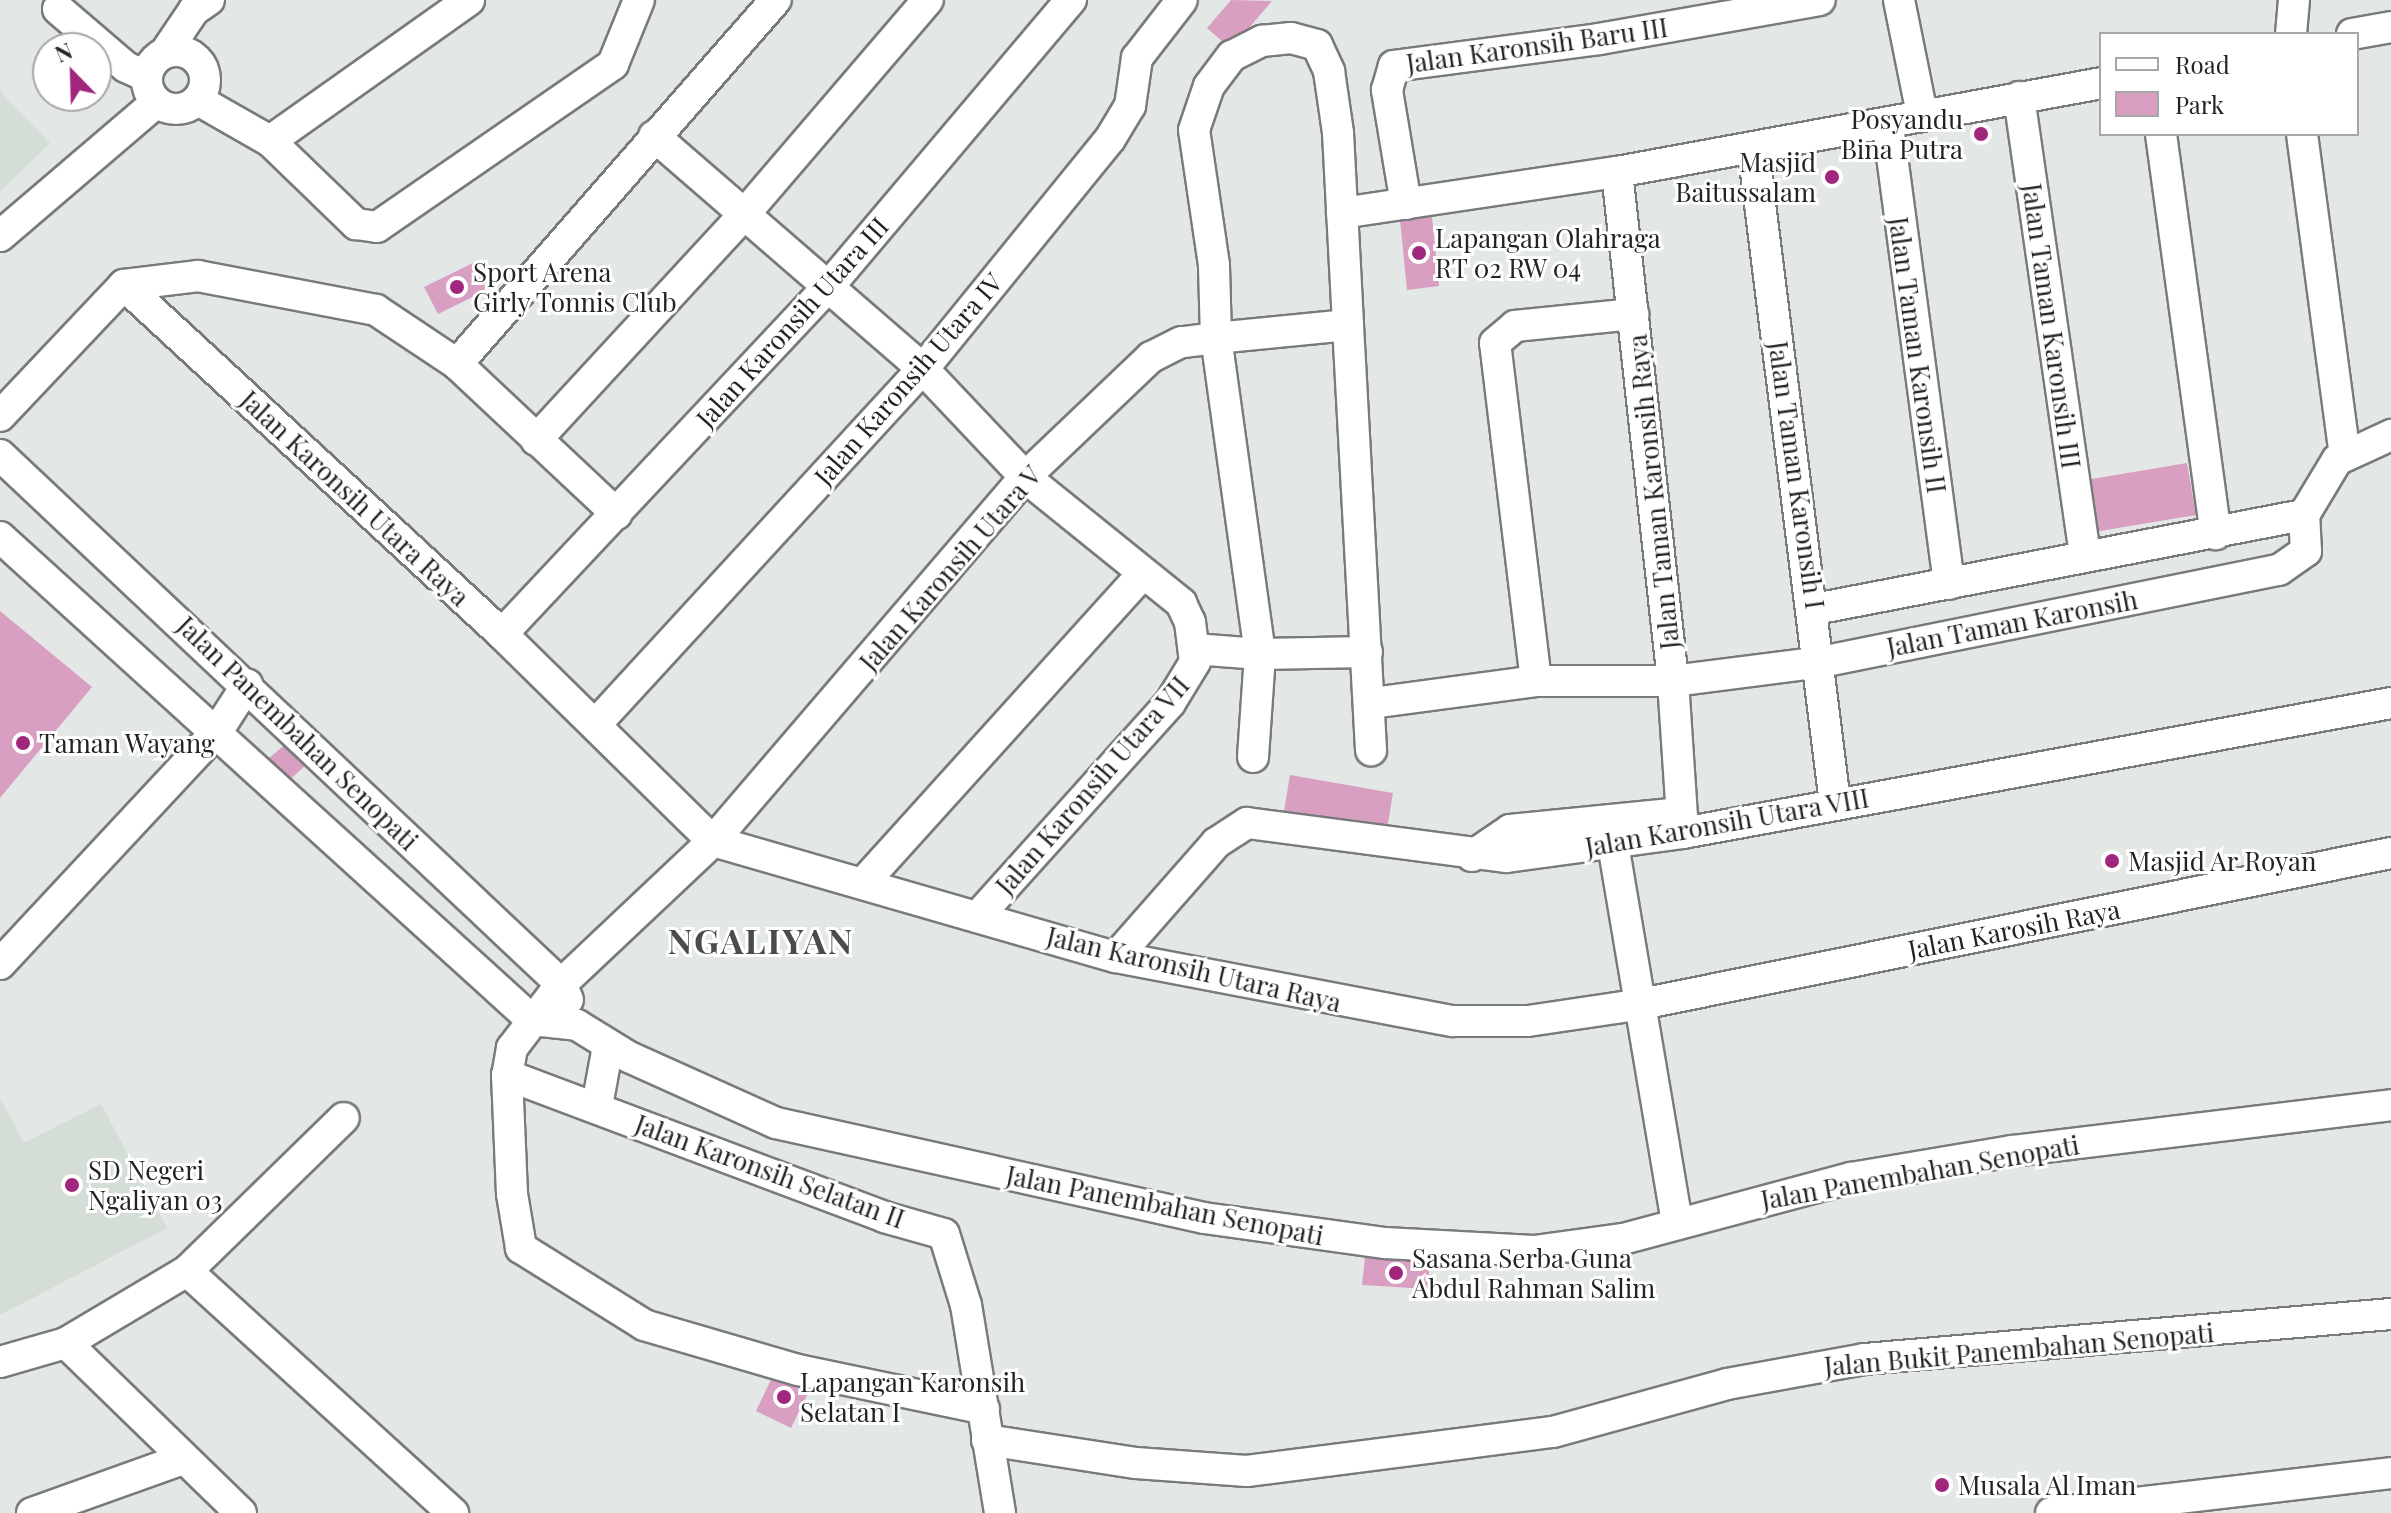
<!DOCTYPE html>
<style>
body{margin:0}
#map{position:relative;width:2391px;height:1513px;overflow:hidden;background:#e3e7e5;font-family:"Playfair Display",serif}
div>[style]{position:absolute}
.built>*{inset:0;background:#d4ded7}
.green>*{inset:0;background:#d99fc2}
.roads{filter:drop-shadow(2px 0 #787b79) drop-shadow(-2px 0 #787b79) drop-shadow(0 2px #787b79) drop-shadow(0 -2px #787b79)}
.minor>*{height:30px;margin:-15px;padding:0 15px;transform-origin:15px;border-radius:15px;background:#fff}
.minor>.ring{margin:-15px;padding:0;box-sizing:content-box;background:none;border:30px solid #fff;border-radius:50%}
.dots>*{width:22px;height:22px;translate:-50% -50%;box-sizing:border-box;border:4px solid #fff;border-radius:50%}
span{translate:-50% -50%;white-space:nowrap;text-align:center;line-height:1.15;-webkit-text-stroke:6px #fff;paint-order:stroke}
.street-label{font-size:26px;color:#222322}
.poi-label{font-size:26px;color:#222322}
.right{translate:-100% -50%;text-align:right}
.left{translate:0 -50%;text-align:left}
.district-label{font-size:34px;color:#494c4a;font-weight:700;letter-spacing:2px}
.legend{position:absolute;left:2099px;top:32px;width:260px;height:104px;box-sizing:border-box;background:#fff;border:2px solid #a7a7a7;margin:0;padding:10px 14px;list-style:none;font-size:24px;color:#222322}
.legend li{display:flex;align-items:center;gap:16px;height:40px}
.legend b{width:40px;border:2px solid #a7a7a7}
.north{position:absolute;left:32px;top:32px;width:80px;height:80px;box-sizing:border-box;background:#fff;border:2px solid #a7a7a7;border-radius:50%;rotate:337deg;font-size:22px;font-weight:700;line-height:32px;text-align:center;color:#222322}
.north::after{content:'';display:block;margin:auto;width:28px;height:36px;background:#a1277d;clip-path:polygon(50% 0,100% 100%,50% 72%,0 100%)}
</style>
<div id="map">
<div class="built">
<div style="clip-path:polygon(0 91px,50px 143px,0 192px)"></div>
<div style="clip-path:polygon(0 1098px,24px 1143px,101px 1104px,167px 1228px,0 1315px)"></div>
</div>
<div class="green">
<div style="clip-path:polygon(1231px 0,1272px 1px,1231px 49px,1207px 28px)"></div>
<div style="clip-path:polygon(1432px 217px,1439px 286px,1407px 290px,1400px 220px)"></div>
<div style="clip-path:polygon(477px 261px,491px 288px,438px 314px,424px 287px)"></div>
<div style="clip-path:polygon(2187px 463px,2196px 515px,2094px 532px,2086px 480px)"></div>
<div style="clip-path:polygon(0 611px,92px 687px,0 798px)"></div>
<div style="clip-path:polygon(287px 743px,306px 765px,287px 782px,268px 759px)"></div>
<div style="clip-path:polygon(1290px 775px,1393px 793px,1387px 829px,1284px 811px)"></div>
<div style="clip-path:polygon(1365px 1257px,1430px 1261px,1428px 1289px,1362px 1285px)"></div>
<div style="clip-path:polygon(777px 1367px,813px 1383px,791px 1428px,756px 1411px)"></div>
</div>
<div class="roads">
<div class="minor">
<div style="left:1899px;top:0;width:116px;rotate:78.6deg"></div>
<div style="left:58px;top:9px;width:89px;rotate:40.5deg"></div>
<div style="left:126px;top:67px;width:23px;rotate:25deg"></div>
<div style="left:2291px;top:34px;width:34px;rotate:-85deg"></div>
<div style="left:2352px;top:34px;width:40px;rotate:-10deg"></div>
<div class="ring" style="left:147px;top:51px;width:28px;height:28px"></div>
<div style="left:165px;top:53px;width:52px;rotate:-56deg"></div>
<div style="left:194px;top:10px;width:18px;rotate:-34deg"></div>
<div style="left:2019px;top:97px;width:464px;rotate:81.8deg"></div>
<div style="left:198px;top:100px;width:83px;rotate:29.7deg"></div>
<div style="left:270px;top:141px;width:120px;rotate:44deg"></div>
<div style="left:356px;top:224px;width:21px;rotate:8deg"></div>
<div style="left:377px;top:227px;width:287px;rotate:-34.6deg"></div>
<div style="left:613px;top:64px;width:69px;rotate:-67.9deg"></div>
<div style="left:1888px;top:126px;width:462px;rotate:82.4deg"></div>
<div style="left:2161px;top:134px;width:404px;rotate:82.2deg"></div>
<div style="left:2302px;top:134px;width:324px;rotate:82.4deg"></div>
<div style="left:654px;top:136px;width:356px;rotate:40.9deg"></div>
<div style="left:923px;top:369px;width:149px;rotate:46.6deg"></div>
<div style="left:1025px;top:477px;width:201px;rotate:38.9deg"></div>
<div style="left:1181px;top:603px;width:21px;rotate:65deg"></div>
<div style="left:1190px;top:622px;width:40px;rotate:82.9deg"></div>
<div style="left:1195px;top:662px;width:48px;rotate:121.4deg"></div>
<div style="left:1170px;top:703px;width:288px;rotate:132deg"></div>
<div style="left:270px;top:141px;width:244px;rotate:-35.3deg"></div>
<div style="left:1753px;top:148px;width:660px;rotate:82.86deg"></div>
<div style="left:1617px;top:172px;width:512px;rotate:83.72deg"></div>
<div style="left:1673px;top:681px;width:152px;rotate:86.2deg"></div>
<div style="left:1406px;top:204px;width:116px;rotate:-99.5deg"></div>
<div style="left:1387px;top:90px;width:25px;rotate:-74deg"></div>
<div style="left:1394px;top:66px;width:207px;rotate:-7.5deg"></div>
<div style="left:1599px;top:39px;width:224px;rotate:-10deg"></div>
<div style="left:1342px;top:213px;width:278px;rotate:-8.5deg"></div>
<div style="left:1617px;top:172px;width:492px;rotate:-10.4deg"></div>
<div style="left:0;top:236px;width:206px;rotate:-40.5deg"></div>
<div style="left:124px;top:285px;width:514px;rotate:42.72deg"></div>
<div style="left:502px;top:634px;width:296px;rotate:44.5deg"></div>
<div style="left:713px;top:841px;width:209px;rotate:136.7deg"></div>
<div style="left:561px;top:984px;width:81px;rotate:127.4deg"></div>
<div style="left:512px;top:1048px;width:27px;rotate:100deg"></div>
<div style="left:507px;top:1075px;width:119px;rotate:87.6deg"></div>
<div style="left:512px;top:1194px;width:55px;rotate:80.5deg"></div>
<div style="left:521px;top:1248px;width:145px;rotate:32deg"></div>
<div style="left:644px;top:1325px;width:160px;rotate:16.3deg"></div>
<div style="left:798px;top:1370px;width:190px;rotate:11.8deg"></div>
<div style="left:1348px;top:325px;width:426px;rotate:86.9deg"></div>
<div style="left:457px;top:364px;width:484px;rotate:-48.8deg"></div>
<div style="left:0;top:416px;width:180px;rotate:-46.6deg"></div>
<div style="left:124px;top:285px;width:75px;rotate:-6.9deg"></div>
<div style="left:198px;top:276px;width:181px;rotate:10.8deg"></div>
<div style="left:376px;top:310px;width:97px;rotate:33.7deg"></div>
<div style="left:457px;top:364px;width:219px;rotate:43.2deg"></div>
<div style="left:536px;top:440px;width:311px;rotate:-47.3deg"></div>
<div style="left:747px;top:211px;width:278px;rotate:-49.4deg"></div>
<div style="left:0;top:455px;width:771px;rotate:43.32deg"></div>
<div style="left:561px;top:984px;width:17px;rotate:66deg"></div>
<div style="left:0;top:537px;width:719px;rotate:42.24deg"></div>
<div style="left:532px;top:1020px;width:45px;rotate:6.3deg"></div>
<div style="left:577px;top:1025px;width:61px;rotate:31.6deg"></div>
<div style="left:629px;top:1057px;width:161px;rotate:24.2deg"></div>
<div style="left:776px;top:1123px;width:438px;rotate:12.5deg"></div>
<div style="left:1204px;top:1218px;width:183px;rotate:7.9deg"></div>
<div style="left:1385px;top:1243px;width:149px;rotate:3.1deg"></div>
<div style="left:1534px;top:1251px;width:90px;rotate:-7.7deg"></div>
<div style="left:1623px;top:1239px;width:236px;rotate:-15deg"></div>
<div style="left:1851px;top:1178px;width:163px;rotate:-9.5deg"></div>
<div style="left:2012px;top:1151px;width:382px;rotate:-6.9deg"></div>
<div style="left:1815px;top:609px;width:498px;rotate:-10.9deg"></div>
<div style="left:502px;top:634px;width:478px;rotate:-46.8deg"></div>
<div style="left:829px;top:286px;width:375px;rotate:-49.8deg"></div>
<div style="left:1194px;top:649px;width:66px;rotate:4.3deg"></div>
<div style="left:1260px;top:654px;width:107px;rotate:-1.1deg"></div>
<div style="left:1536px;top:681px;width:340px;rotate:-96.9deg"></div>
<div style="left:1495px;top:343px;width:26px;rotate:-40deg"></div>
<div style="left:1515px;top:326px;width:119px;rotate:-5.8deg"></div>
<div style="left:1372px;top:703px;width:165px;rotate:-7.6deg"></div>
<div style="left:1536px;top:681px;width:137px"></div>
<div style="left:1673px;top:681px;width:149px;rotate:-7.3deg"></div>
<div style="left:1821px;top:662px;width:467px;rotate:-11.4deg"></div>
<div style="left:2279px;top:570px;width:33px;rotate:-35deg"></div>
<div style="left:2306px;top:551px;width:36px;rotate:-93deg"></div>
<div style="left:2304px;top:515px;width:64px;rotate:-59deg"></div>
<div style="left:2337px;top:460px;width:60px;rotate:-24.8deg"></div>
<div style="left:596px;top:724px;width:483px;rotate:-47.4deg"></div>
<div style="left:923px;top:369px;width:296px;rotate:-50.9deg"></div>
<div style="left:1110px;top:139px;width:39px;rotate:-59deg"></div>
<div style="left:1130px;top:106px;width:49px;rotate:-81.7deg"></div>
<div style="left:1137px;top:58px;width:73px;rotate:-52.2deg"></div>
<div style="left:1253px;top:757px;width:103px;rotate:-86.1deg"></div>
<div style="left:1260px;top:654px;width:319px;rotate:-97.9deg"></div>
<div style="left:1216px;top:338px;width:73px;rotate:-91.6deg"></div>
<div style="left:1214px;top:265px;width:136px;rotate:-98.4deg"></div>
<div style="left:1194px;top:130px;width:46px;rotate:-71.2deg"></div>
<div style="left:1209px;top:86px;width:38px;rotate:-53deg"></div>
<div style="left:1232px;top:56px;width:34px;rotate:-27deg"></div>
<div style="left:1262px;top:41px;width:29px;rotate:-6deg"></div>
<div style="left:1291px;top:38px;width:27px;rotate:15deg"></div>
<div style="left:1317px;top:45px;width:29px;rotate:65deg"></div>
<div style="left:1329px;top:71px;width:63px;rotate:81.7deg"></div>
<div style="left:1338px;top:133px;width:192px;rotate:87deg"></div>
<div style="left:1348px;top:325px;width:133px;rotate:174.4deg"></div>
<div style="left:1216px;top:338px;width:35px;rotate:173deg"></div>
<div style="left:1181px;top:342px;width:34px;rotate:153deg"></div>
<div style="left:1151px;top:357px;width:174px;rotate:136.4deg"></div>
<div style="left:1025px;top:477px;width:479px;rotate:130.6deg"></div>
<div style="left:713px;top:841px;width:419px;rotate:16.1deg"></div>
<div style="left:1116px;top:957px;width:343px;rotate:10.8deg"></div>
<div style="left:1453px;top:1021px;width:75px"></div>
<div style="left:1528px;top:1021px;width:109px;rotate:-8.4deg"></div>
<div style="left:1636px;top:1005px;width:770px;rotate:-11.38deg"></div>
<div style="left:1613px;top:844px;width:385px;rotate:80.4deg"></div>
<div style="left:1472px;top:856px;width:46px;rotate:-34.4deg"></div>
<div style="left:1510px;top:830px;width:172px;rotate:-5.7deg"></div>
<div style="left:865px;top:881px;width:413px;rotate:-47.9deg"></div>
<div style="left:1116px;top:957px;width:152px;rotate:-48.7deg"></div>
<div style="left:1216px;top:843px;width:37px;rotate:-33deg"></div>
<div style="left:1247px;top:823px;width:262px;rotate:7.5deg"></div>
<div style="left:1507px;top:857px;width:178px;rotate:-7.8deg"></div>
<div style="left:1683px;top:833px;width:720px;rotate:-10.4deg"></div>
<div style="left:0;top:964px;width:320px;rotate:-47deg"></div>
<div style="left:218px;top:730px;width:54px;rotate:-57.2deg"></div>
<div style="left:507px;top:1075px;width:403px;rotate:20.6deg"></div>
<div style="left:884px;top:1217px;width:62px;rotate:15.8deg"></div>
<div style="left:944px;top:1234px;width:74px;rotate:72.8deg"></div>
<div style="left:966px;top:1305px;width:211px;rotate:80.7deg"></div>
<div style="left:597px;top:1106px;width:61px;rotate:-79.6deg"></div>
<div style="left:187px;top:1271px;width:360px;rotate:42.3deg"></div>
<div style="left:66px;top:1343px;width:244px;rotate:44.2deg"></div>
<div style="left:0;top:1362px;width:69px;rotate:-16.1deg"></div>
<div style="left:66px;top:1343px;width:141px;rotate:-30.8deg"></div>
<div style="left:187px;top:1271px;width:219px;rotate:-44.3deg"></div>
<div style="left:987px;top:1440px;width:151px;rotate:8.8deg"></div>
<div style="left:1136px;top:1463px;width:111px;rotate:4.1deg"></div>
<div style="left:1247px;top:1471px;width:308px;rotate:-7.3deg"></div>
<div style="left:1553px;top:1432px;width:180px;rotate:-15.4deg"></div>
<div style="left:1727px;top:1384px;width:140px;rotate:-10.3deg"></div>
<div style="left:1865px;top:1359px;width:528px;rotate:-4.89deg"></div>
<div style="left:32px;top:1513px;width:160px;rotate:-19.7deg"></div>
<div style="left:2051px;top:1513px;width:342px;rotate:-6.7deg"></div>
</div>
</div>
<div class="dots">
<div style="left:1981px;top:134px;background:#a1277d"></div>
<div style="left:1832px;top:177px;background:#a1277d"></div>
<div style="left:1419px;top:253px;background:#a1277d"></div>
<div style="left:457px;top:287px;background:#a1277d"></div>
<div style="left:23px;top:743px;background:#a1277d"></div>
<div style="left:2112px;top:861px;background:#a1277d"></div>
<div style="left:72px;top:1185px;background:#a1277d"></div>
<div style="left:1396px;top:1273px;background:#a1277d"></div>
<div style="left:784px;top:1397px;background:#a1277d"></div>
<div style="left:1942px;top:1485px;background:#a1277d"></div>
</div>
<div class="street-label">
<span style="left:1537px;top:45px;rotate:-8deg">Jalan Karonsih Baru III</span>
<span style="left:792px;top:322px;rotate:-48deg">Jalan Karonsih Utara III</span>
<span style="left:2052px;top:326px;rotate:82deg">Jalan Taman Karonsih III</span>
<span style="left:1918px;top:355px;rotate:82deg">Jalan Taman Karonsih II</span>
<span style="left:908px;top:379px;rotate:-49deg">Jalan Karonsih Utara IV</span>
<span style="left:1797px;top:475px;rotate:82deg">Jalan Taman Karonsih I</span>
<span style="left:1653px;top:492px;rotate:-96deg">Jalan Taman Karonsih Raya</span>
<span style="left:355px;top:498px;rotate:43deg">Jalan Karonsih Utara Raya</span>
<span style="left:950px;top:568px;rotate:-49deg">Jalan Karonsih Utara V</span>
<span style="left:2012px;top:623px;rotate:-11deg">Jalan Taman Karonsih</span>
<span style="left:298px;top:733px;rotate:44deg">Jalan Panembahan Senopati</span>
<span style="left:1092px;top:785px;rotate:-49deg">Jalan Karonsih Utara VII</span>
<span style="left:1727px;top:822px;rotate:-10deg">Jalan Karonsih Utara VIII</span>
<span style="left:2014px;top:929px;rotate:-11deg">Jalan Karosih Raya</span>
<span style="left:1194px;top:969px;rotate:13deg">Jalan Karonsih Utara Raya</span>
<span style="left:770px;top:1171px;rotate:20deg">Jalan Karonsih Selatan II</span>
<span style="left:1920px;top:1172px;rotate:-10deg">Jalan Panembahan Senopati</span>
<span style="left:1165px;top:1205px;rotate:11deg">Jalan Panembahan Senopati</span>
<span style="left:2019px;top:1349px;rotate:-5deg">Jalan Bukit Panembahan Senopati</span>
</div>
<div class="poi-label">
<span class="right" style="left:1963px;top:134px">Posyandu<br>Bina Putra</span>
<span class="right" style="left:1816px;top:177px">Masjid<br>Baitussalam</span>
<span class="left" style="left:1435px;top:253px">Lapangan Olahraga<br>RT 02 RW 04</span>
<span class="left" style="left:473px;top:287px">Sport Arena<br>Girly Tonnis Club</span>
<span class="left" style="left:39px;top:743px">Taman Wayang</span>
<span class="left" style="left:2128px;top:861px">Masjid Ar Royan</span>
<span class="left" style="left:88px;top:1185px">SD Negeri<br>Ngaliyan 03</span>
<span class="left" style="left:1412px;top:1273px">Sasana Serba Guna<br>Abdul Rahman Salim</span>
<span class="left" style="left:800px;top:1397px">Lapangan Karonsih<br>Selatan I</span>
<span class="left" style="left:1958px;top:1485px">Musala Al Iman</span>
</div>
<div class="district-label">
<span style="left:761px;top:941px">NGALIYAN</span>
</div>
<ul class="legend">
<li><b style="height:10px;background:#fff"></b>Road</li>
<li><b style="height:22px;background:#d99fc2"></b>Park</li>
</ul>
<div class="north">N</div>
</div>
